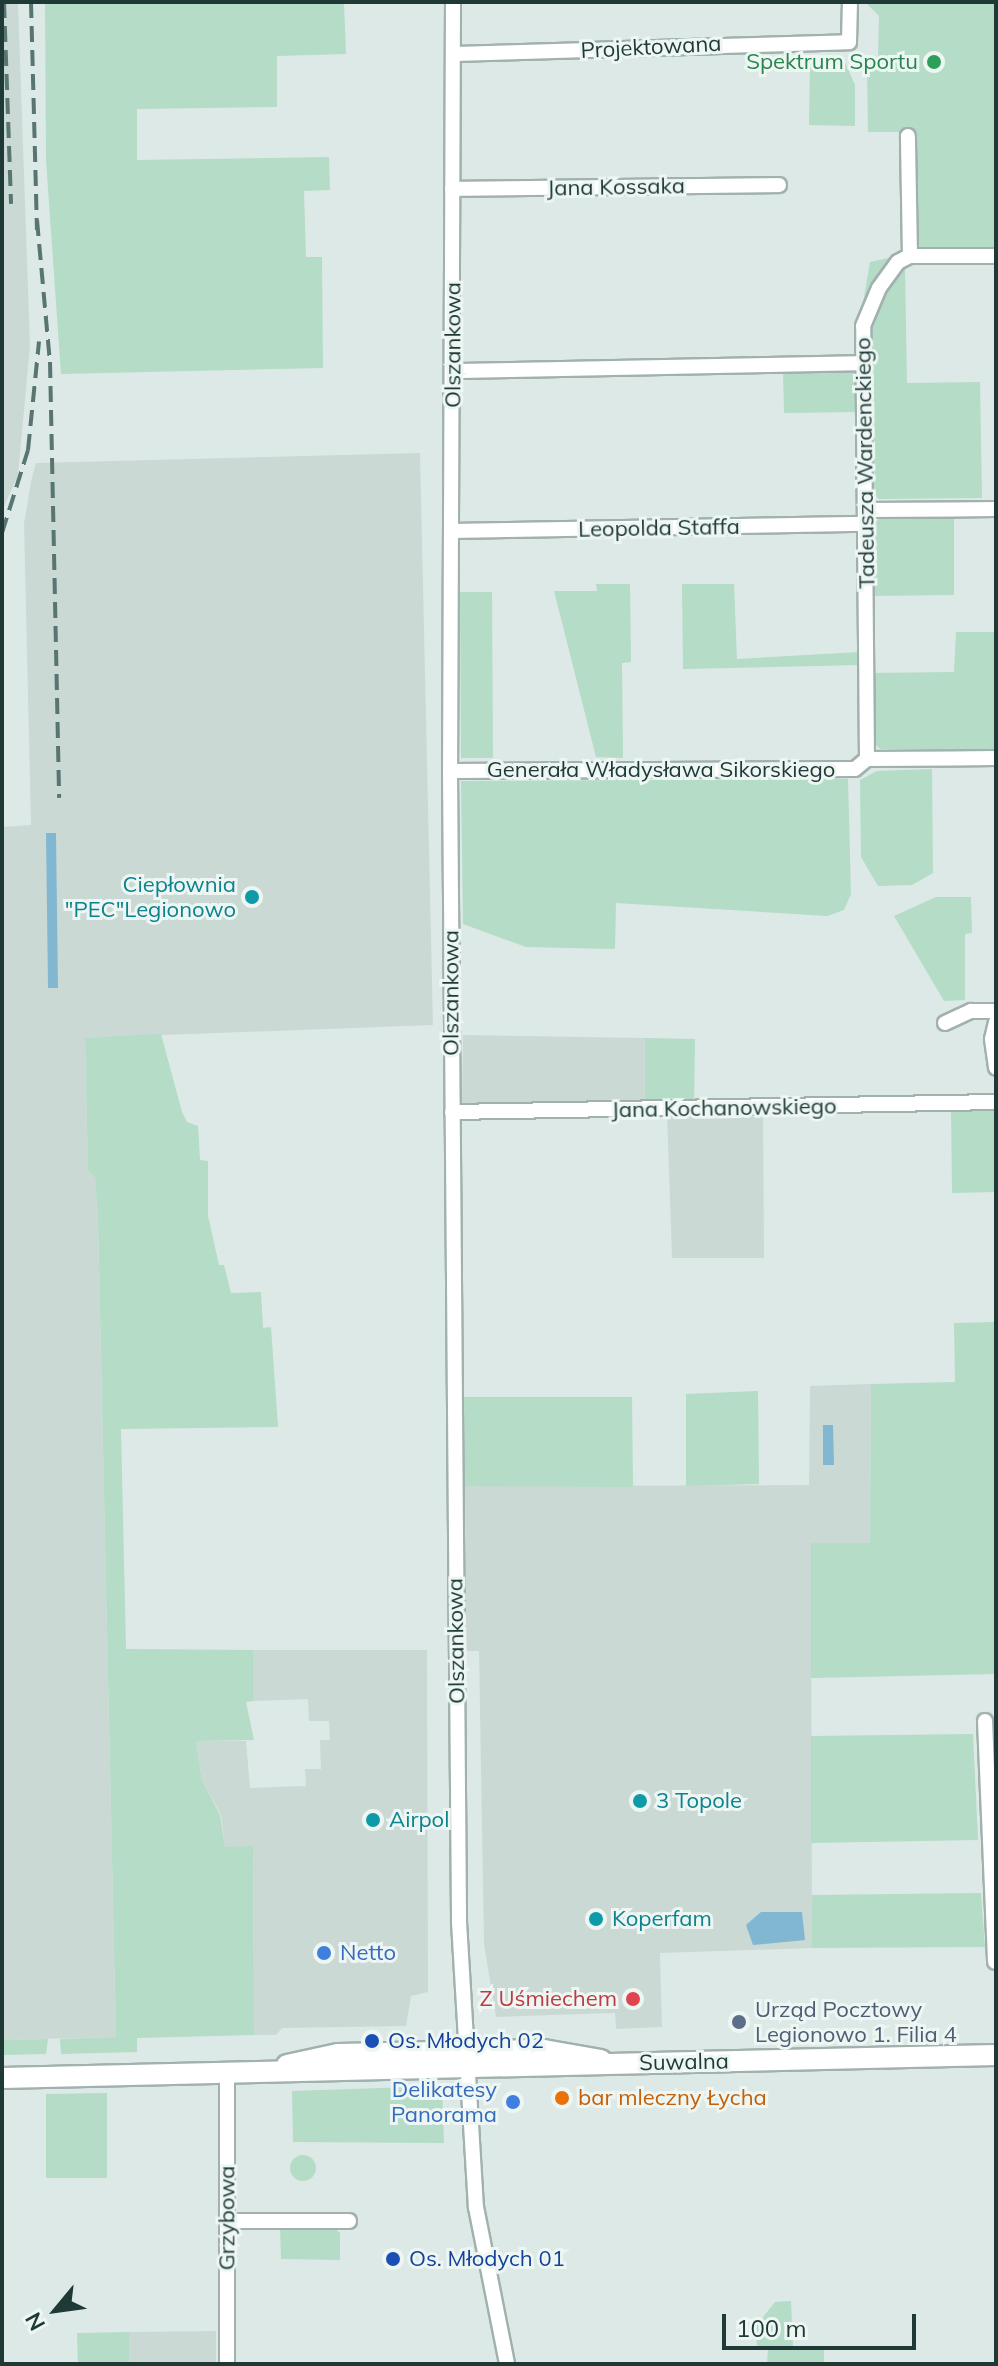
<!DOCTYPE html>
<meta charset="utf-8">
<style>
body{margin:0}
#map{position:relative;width:998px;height:2366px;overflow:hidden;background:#dde9e6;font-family:Mulish,sans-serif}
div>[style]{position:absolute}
.built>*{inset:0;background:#cbd9d5}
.green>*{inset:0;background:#b4dcc6}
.round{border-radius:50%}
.water>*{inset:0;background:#82b7d1}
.roads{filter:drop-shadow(2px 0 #a0b1ae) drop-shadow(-2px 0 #a0b1ae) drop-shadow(0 2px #a0b1ae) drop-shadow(0 -2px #a0b1ae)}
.street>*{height:14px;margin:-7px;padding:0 7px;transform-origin:7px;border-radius:7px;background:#fff}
.secondary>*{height:20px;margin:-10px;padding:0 10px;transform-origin:10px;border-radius:10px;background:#fff}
.rail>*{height:4px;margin-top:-2px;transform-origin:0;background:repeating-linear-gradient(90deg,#587572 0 16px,transparent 0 24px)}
.dots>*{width:22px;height:22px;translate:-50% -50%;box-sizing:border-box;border:4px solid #edf6f3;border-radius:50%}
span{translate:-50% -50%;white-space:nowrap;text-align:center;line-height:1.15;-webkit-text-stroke:6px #edf6f3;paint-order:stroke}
.street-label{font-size:22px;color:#1e3936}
.leisure-label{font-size:22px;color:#27864d}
.right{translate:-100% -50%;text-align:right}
.culture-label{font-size:22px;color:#0d838f}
.left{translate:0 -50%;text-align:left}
.shop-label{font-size:22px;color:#366cbe}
.health-label{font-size:22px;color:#be3a42}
.service-label{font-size:22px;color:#4e5e75}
.transit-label{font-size:22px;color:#164399}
.food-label{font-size:22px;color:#c56008}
.frame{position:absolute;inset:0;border:4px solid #1e3936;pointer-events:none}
.north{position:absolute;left:16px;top:2270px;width:80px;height:80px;-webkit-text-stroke:6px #edf6f3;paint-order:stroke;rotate:241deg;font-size:22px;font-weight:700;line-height:32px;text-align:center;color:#1e3936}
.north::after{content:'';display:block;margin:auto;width:28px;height:36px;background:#1e3936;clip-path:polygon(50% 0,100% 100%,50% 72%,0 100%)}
.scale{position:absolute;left:722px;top:2314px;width:194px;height:36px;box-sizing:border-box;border:4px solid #1e3936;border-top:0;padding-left:10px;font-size:24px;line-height:28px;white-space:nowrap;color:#1e3936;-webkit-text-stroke:6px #edf6f3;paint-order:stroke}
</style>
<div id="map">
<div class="built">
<div style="clip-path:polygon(2px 2px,18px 2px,30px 346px,18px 475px,2px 511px)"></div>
<div style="clip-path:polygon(420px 453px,433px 1025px,85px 1038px,88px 1171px,95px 1177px,98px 1219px,116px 2037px,2px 2040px,2px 827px,31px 825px,24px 523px,32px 477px,36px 463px)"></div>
<div style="clip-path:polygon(463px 1035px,645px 1038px,645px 1104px,462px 1107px)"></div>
<div style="clip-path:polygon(763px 1109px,764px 1258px,672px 1258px,667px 1113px,723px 1115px)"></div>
<div style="clip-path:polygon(871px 1384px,870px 1543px,811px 1543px,812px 1948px,660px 1953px,662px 2027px,616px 2029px,615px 2013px,496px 2017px,484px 1944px,479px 1651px,466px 1651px,465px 1486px,809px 1485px,810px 1386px)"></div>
<div style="clip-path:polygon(253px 1650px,427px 1650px,428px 1992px,411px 1996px,406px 2026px,282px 2028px,276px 2035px,254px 2035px,253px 1847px,225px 1847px,221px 1815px,202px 1780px,196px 1741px,246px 1741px,250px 1788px,306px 1786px,305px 1769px,321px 1769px,320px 1740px,330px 1740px,329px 1721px,309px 1721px,308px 1699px,253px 1701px)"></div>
<div style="clip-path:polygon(216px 2331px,216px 2364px,129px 2364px,129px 2332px)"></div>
</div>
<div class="green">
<div style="clip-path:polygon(45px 2px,344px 2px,346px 54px,277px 56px,277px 107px,137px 109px,137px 160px,329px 157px,330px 190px,304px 191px,306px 257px,322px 257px,323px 368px,61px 374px,46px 160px)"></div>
<div style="clip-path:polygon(865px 2px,996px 2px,996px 247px,917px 247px,913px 132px,868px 132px,867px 68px,878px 56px,879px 16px)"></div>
<div style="clip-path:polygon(832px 59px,845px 62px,855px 85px,855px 126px,809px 125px,810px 64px)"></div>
<div style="clip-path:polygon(893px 257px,881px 274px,863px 303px,870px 262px)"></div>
<div style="clip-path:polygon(905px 268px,907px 383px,980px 382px,982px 498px,879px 499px,870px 490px,868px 318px,894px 275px)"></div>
<div style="clip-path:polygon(856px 367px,856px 412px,784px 413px,783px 369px)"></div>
<div style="clip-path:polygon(880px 518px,954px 518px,954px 595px,871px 596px,870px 527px)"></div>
<div style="clip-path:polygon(596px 584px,630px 584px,631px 662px,622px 663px,623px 758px,596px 757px,554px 591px,597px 591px)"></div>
<div style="clip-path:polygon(682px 584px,734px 584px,737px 659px,859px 652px,860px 665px,683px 669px)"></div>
<div style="clip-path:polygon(460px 592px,492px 592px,493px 758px,461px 758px)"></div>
<div style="clip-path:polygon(956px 632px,996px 632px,996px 749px,880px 749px,873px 742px,871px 673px,954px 672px)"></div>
<div style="clip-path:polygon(932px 769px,933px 873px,912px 885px,878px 886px,861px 857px,860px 780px,877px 771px)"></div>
<div style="clip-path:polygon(848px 779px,851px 894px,844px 910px,827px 916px,616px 903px,615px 949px,526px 947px,463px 924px,461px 781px)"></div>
<div style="clip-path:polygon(936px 897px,971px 897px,972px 933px,965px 934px,965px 1000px,944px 1001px,894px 916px)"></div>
<div style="clip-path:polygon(161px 1034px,182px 1112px,187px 1122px,198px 1126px,200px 1160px,208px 1161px,208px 1216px,219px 1265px,224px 1265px,231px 1293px,261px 1292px,263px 1328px,271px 1327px,278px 1427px,121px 1429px,126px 1649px,253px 1650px,253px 1701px,246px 1702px,254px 1740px,196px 1741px,202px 1780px,220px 1815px,225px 1847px,253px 1846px,254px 2035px,137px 2038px,137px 2052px,61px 2054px,60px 2039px,116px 2037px,98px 1219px,95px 1177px,88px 1171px,85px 1038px)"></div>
<div style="clip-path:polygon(645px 1038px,695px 1039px,694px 1103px,645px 1104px)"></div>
<div style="clip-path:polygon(996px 1106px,996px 1192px,952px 1193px,951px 1107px)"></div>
<div style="clip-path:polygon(996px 1322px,996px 1674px,811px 1678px,811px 1543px,870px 1543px,871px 1384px,955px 1382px,954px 1323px)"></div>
<div style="clip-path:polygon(758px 1391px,759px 1484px,686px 1486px,686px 1394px)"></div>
<div style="clip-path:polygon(464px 1397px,632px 1397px,633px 1487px,465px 1486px)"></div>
<div style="clip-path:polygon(973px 1734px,978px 1840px,811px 1843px,811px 1736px)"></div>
<div style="clip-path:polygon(981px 1893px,985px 1947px,812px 1948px,812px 1895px)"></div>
<div style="clip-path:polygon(48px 2039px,46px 2054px,2px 2055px,2px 2040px)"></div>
<div style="clip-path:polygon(442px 2086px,444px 2143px,293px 2142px,292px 2091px)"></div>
<div style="clip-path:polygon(107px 2093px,107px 2178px,46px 2178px,46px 2094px)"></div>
<div class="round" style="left:290px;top:2155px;width:26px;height:26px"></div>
<div style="clip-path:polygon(280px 2227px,333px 2227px,340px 2233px,340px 2260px,281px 2259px)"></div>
<div style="clip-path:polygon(791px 2301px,793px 2347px,824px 2346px,824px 2364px,767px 2364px,768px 2348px,757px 2348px,756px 2326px,775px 2302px)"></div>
<div style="clip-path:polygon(129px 2332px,129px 2364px,78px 2364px,77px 2333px)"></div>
</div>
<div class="water">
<div style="clip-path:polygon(46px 833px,56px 833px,58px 988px,48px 988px)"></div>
<div style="clip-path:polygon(823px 1425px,833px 1425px,834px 1465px,823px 1465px)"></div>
<div style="clip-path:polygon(761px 1912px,802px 1912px,805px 1940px,753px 1945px,746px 1925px)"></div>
</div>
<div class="roads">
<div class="street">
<div style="left:453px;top:2px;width:769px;rotate:90.22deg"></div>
<div style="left:450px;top:771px;width:1151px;rotate:89.55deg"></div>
<div style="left:459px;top:1922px;width:286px;rotate:86.6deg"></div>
<div style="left:476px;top:2207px;width:160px;rotate:78.8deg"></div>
<div style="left:454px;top:54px;width:395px;rotate:-1.7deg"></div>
<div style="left:849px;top:42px;width:40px;rotate:-88.6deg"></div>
<div style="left:452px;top:189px;width:327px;rotate:-0.7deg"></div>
<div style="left:910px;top:256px;width:86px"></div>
<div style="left:454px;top:371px;width:409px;rotate:-1.1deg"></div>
<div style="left:866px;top:510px;width:130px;rotate:-0.4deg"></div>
<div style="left:451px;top:531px;width:415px;rotate:-1deg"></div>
<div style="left:867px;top:759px;width:433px;rotate:-90.5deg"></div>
<div style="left:863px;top:326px;width:41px;rotate:-67.2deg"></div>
<div style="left:879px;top:288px;width:32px;rotate:-54deg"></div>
<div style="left:898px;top:262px;width:13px;rotate:-27deg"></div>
<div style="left:910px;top:256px;width:120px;rotate:-91deg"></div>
<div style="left:867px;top:759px;width:129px;rotate:-0.4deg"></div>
<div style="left:450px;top:771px;width:405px;rotate:-0.3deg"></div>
<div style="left:855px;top:769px;width:16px;rotate:-40deg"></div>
<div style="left:996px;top:1022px;width:17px;rotate:103deg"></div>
<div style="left:992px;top:1039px;width:29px;rotate:82deg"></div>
<div style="left:945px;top:1023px;width:29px;rotate:-25deg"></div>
<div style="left:971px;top:1011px;width:25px"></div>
<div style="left:452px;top:1112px;width:544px;rotate:-1.05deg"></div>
<div style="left:985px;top:1721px;width:241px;rotate:87.6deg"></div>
<div style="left:227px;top:2221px;width:122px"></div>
<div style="left:227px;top:2364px;width:292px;rotate:-90deg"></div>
</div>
<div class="secondary">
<div style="left:287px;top:2065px;width:52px;rotate:-12.2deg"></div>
<div style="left:338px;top:2054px;width:206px;rotate:-1.1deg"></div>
<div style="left:544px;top:2050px;width:58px;rotate:10deg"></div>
<div style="left:2px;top:2078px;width:994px;rotate:-1.33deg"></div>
</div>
</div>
<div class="rail">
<div style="left:4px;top:2px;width:202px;rotate:88deg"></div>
<div style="left:31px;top:2px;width:228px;rotate:88.5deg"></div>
<div style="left:37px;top:220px;width:143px;rotate:84.8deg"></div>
<div style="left:50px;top:362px;width:436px;rotate:88.8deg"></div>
<div style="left:2px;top:533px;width:87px;rotate:-72.6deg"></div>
<div style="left:28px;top:450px;width:109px;rotate:-84.2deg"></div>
</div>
<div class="dots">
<div style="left:934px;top:62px;background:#2e9e5b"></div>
<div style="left:252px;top:897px;background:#0f9aa8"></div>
<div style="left:640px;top:1801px;background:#0f9aa8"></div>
<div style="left:373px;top:1820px;background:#0f9aa8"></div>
<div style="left:596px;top:1919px;background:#0f9aa8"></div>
<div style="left:324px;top:1953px;background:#3f7fe0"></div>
<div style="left:633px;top:1999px;background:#e0444e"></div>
<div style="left:739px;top:2022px;background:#5c6f8a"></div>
<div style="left:372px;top:2041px;background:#1a4fb4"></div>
<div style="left:562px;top:2098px;background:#e8710a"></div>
<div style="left:513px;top:2102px;background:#3f7fe0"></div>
<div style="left:393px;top:2259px;background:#1a4fb4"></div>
</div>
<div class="street-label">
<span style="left:651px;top:47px;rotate:-3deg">Projektowana</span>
<span style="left:616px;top:187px;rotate:-1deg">Jana Kossaka</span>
<span style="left:453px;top:345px;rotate:-90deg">Olszankowa</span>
<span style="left:865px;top:463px;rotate:-91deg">Tadeusza Wardenckiego</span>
<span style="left:659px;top:528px;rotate:-1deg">Leopolda Staffa</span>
<span style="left:661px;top:770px">Generała Władysława Sikorskiego</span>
<span style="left:451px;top:993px;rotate:-90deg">Olszankowa</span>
<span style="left:724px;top:1108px;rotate:-1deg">Jana Kochanowskiego</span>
<span style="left:456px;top:1641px;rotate:-91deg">Olszankowa</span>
<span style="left:684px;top:2062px;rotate:-1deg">Suwalna</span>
<span style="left:227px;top:2218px;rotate:-90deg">Grzybowa</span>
</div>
<div class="leisure-label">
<span class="right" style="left:918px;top:62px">Spektrum Sportu</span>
</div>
<div class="culture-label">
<span class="right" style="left:236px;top:897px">Ciepłownia<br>"PEC"Legionowo</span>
<span class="left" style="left:656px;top:1801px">3 Topole</span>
<span class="left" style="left:389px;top:1820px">Airpol</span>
<span class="left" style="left:612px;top:1919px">Koperfam</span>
</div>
<div class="shop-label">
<span class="left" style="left:340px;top:1953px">Netto</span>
<span class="right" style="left:497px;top:2102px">Delikatesy<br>Panorama</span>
</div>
<div class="health-label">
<span class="right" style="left:617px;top:1999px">Z Uśmiechem</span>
</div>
<div class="service-label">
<span class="left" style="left:755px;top:2022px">Urząd Pocztowy<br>Legionowo 1. Filia 4</span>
</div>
<div class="transit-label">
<span class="left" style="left:388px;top:2041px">Os. Młodych 02</span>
<span class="left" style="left:409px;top:2259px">Os. Młodych 01</span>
</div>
<div class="food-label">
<span class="left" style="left:578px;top:2098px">bar mleczny Łycha</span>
</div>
<div class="frame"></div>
<div class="north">N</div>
<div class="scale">100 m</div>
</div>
